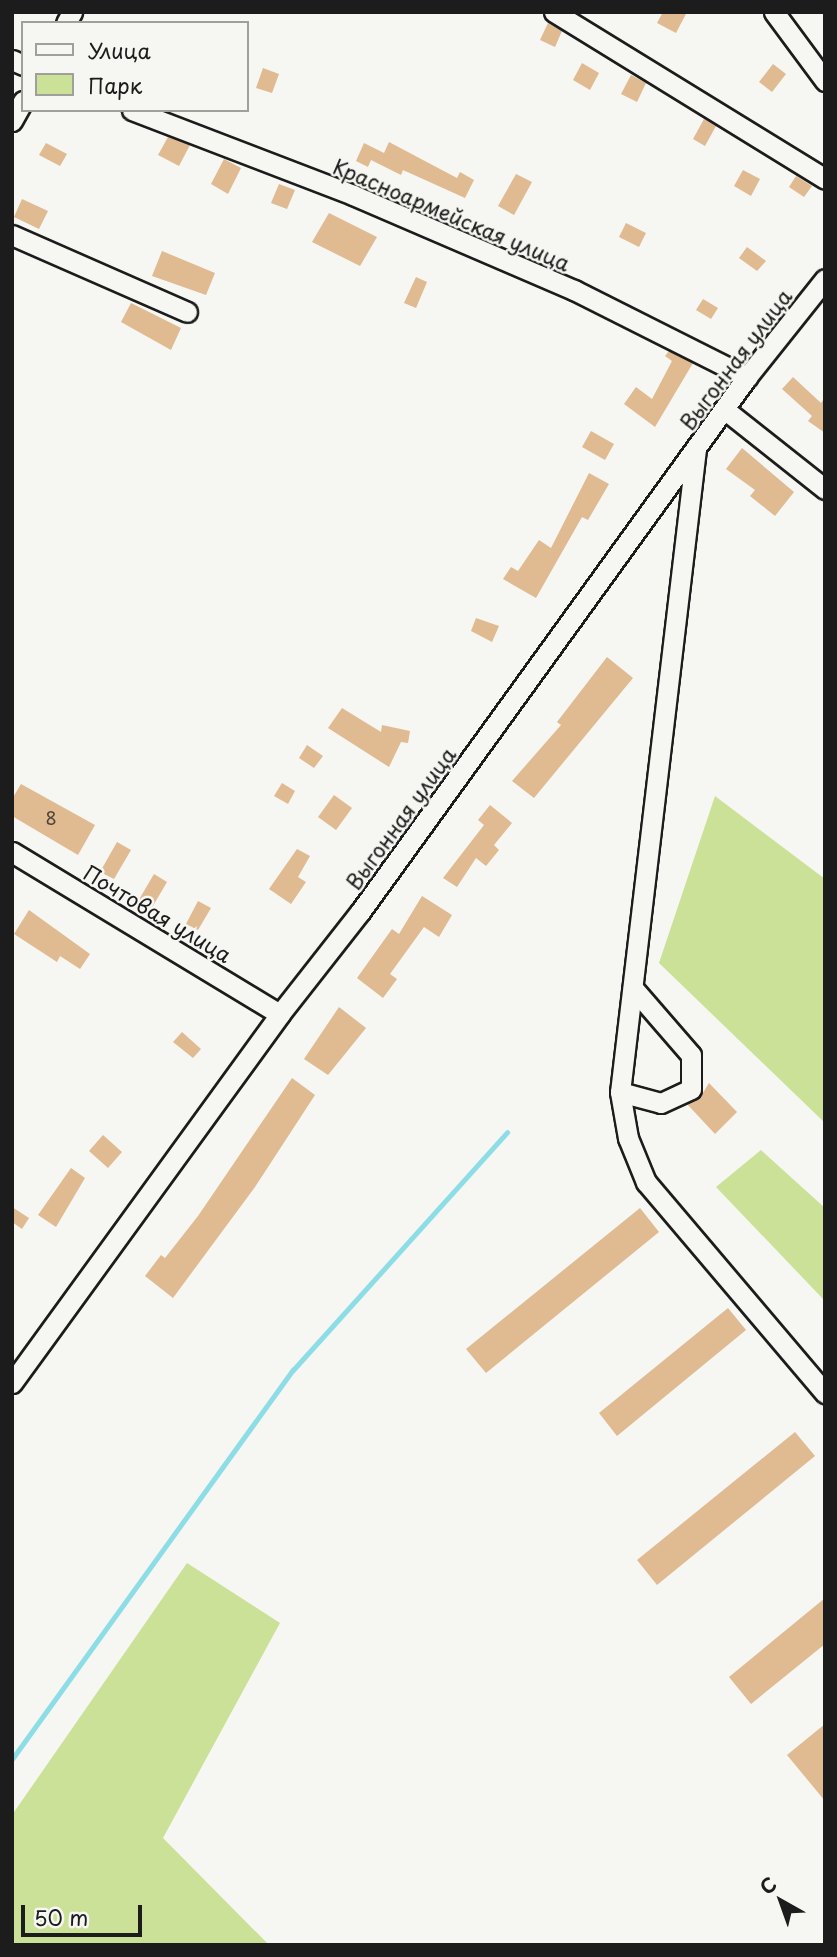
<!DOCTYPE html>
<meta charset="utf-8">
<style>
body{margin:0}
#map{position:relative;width:837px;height:1957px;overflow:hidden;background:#f6f6f2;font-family:"Playpen Sans",sans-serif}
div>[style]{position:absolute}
.green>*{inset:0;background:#cbe197}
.stream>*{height:5px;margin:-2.5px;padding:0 2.5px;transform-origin:2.5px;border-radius:2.5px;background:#8ddde7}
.building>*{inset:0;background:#e0ba91}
.roads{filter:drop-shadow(2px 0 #1c1c1c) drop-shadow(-2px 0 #1c1c1c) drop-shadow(0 2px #1c1c1c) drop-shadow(0 -2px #1c1c1c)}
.minor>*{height:19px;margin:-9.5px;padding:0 9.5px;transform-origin:9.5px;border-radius:9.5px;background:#f6f6f2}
span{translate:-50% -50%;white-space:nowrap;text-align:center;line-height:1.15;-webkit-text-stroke:5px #f6f6f2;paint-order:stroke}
.number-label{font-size:18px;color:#4d4439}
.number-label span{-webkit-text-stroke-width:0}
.street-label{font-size:21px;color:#1c1c1c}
.frame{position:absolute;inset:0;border:14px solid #1c1c1c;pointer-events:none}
.legend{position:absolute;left:21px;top:21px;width:228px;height:91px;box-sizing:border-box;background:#f6f6f2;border:2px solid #9f9f9c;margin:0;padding:9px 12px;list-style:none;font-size:21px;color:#1c1c1c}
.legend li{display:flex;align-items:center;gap:14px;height:35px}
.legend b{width:35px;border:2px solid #9f9f9c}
.north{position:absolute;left:746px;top:1866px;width:70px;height:70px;-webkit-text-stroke:5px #f6f6f2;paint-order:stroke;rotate:320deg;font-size:19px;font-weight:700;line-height:28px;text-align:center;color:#1c1c1c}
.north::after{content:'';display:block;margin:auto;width:24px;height:32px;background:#1c1c1c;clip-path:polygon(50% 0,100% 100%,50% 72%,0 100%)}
.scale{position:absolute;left:21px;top:1905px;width:121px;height:32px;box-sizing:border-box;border:4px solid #1c1c1c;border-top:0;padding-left:9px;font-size:21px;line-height:24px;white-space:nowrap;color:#1c1c1c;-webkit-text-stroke:5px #f6f6f2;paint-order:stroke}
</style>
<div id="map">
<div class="green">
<div style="clip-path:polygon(715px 796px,825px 879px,825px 1123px,659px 963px)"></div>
<div style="clip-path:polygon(761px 1150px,825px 1208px,825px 1301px,716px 1187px)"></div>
<div style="clip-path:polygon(187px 1563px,280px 1623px,163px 1838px,269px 1945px,12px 1945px,12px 1815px)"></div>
</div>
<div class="stream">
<div style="left:12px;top:1759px;width:480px;rotate:-54.2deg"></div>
<div style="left:293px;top:1370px;width:320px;rotate:-48deg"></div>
</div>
<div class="building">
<div style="clip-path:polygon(663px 12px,687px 12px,676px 33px,657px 23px)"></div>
<div style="clip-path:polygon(548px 23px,562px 31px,555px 47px,540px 40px)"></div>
<div style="clip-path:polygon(582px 63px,599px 73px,590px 90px,573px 80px)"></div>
<div style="clip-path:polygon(773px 64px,786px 74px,772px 92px,759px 82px)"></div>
<div style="clip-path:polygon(263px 68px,279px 74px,272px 93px,256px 88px)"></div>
<div style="clip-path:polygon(631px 75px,646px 83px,637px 102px,621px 94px)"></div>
<div style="clip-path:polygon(704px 119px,716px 126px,705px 146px,693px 139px)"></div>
<div style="clip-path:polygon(168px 137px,190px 145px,179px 166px,158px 155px)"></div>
<div style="clip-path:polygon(389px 142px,457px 178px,460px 172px,474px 180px,465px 198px,403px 170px,401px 175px,371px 160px,368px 167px,356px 161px,364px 143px,384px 153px)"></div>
<div style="clip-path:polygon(46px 143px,67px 154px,60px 166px,39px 155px)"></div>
<div style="clip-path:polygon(224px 159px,241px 168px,228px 194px,211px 184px)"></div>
<div style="clip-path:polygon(743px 170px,760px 179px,751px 196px,734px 186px)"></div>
<div style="clip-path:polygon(516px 174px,532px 182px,514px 215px,498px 206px)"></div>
<div style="clip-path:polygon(796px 176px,812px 186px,804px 197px,789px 187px)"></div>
<div style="clip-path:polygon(279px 184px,295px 190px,287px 209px,271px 203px)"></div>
<div style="clip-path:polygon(22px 199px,48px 211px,39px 229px,14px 217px)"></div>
<div style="clip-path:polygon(329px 213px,377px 237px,360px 266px,312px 242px)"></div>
<div style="clip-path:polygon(626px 223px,646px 233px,639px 247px,619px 237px)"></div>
<div style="clip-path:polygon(747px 247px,766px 261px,757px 271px,739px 258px)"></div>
<div style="clip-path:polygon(162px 251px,215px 273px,206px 295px,152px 276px)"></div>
<div style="clip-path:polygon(416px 277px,427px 282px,416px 308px,404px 303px)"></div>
<div style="clip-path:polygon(703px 299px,718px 308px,711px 319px,696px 310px)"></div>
<div style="clip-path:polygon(131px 303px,181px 328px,171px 350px,121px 322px)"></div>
<div style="clip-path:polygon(669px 351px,693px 363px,655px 427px,624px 404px,636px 387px,652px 399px,672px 361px,665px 356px)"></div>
<div style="clip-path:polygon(793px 377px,821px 403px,825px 397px,825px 433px,808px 421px,812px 416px,782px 389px)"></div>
<div style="clip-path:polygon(591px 431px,614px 444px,605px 460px,582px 447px)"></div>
<div style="clip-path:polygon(742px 448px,794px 492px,775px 516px,750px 496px,755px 490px,726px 469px)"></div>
<div style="clip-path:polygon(589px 473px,609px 484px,588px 520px,582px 517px,536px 598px,503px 579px,511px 567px,518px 571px,539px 540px,551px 548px)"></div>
<div style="clip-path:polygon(476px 618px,499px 626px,492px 642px,471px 631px)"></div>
<div style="clip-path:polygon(607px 657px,633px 678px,534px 798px,512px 781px,561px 725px,557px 722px)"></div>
<div style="clip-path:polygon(342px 708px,381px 732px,382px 725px,410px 731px,408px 743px,401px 742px,389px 767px,328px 728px)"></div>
<div style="clip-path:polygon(307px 745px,323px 756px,314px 768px,299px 758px)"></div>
<div style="clip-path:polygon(282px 783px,295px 791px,288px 804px,274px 796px)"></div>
<div style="clip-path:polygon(21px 784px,95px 825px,78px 855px,12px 816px,12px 799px)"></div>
<div style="clip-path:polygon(334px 795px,352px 808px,336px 830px,318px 817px)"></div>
<div style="clip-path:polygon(490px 805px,512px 823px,494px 845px,499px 850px,486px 866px,476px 858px,457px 887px,443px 878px,484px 825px,478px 820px)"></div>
<div style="clip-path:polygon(117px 842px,131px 850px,114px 879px,100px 872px)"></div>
<div style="clip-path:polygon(297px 849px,310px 856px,298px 877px,306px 882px,291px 904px,269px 889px)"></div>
<div style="clip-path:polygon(154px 874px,167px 882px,150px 911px,137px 903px)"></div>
<div style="clip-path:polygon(422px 896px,452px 915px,439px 937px,424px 927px,390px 974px,397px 979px,383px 998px,357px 978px,392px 929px,399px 934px)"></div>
<div style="clip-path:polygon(198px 901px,211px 908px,198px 930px,186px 924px)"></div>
<div style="clip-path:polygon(29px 910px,90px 954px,80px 969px,60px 956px,57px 962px,14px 934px)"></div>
<div style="clip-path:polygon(339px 1007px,366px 1028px,328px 1075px,304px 1059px)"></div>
<div style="clip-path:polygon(182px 1032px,201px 1049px,193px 1058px,173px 1042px)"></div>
<div style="clip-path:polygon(292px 1078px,315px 1095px,255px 1187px,173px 1298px,145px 1276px,161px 1255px,165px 1258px,198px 1216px)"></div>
<div style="clip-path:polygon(709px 1083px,737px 1112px,715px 1134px,687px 1104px,701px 1096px)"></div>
<div style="clip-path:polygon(103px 1135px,122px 1152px,108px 1168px,89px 1151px)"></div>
<div style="clip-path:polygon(71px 1168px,85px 1178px,56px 1227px,38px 1215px)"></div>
<div style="clip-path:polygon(12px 1207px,29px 1218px,22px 1229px,12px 1222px)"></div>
<div style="clip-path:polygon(640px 1208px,659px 1232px,486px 1373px,466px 1349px)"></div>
<div style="clip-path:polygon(728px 1308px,746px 1330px,617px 1436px,599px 1413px)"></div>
<div style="clip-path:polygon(795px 1432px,815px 1456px,657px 1585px,637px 1560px)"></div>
<div style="clip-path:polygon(825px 1598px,825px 1644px,751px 1704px,729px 1677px)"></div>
<div style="clip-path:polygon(825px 1724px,825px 1801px,787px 1755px)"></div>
</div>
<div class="roads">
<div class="minor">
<div style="left:554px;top:12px;width:318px;rotate:31.6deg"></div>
<div style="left:774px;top:12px;width:86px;rotate:53.5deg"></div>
<div style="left:66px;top:23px;width:13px;rotate:-61deg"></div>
<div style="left:12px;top:60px;width:12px;rotate:24deg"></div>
<div style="left:132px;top:110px;width:237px;rotate:21deg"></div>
<div style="left:353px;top:195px;width:241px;rotate:23.3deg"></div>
<div style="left:574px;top:290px;width:194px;rotate:26.7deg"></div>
<div style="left:12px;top:121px;width:23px;rotate:-61deg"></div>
<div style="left:12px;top:235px;width:191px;rotate:23.7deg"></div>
<div style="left:724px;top:409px;width:129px;rotate:38.4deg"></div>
<div style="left:696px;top:449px;width:647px;rotate:96.74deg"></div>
<div style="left:620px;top:1092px;width:47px;rotate:80.1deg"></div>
<div style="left:628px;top:1138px;width:48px;rotate:67.8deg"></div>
<div style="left:646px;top:1182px;width:277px;rotate:49.7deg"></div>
<div style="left:12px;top:852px;width:313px;rotate:31.2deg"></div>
<div style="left:620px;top:1092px;width:42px;rotate:15deg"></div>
<div style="left:661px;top:1103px;width:33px;rotate:-25deg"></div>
<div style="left:691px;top:1089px;width:34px;rotate:-90deg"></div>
<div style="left:691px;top:1055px;width:89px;rotate:-130.9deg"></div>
<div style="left:12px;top:1383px;width:456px;rotate:-54deg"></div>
<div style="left:280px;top:1014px;width:130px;rotate:-51.9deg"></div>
<div style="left:360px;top:912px;width:660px;rotate:-54.12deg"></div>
<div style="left:747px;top:377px;width:125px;rotate:-51.5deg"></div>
</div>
</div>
<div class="number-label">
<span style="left:51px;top:818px">8</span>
</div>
<div class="street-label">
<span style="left:452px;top:214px;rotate:23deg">Красноармейская улица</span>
<span style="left:735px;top:359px;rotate:-53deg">Выгонная улица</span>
<span style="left:400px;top:818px;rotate:-54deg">Выгонная улица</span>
<span style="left:158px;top:913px;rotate:31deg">Почтовая улица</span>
</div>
<div class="frame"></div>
<ul class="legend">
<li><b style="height:9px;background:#f6f6f2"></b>Улица</li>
<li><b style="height:19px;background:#cbe197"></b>Парк</li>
</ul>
<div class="north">С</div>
<div class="scale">50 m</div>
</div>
